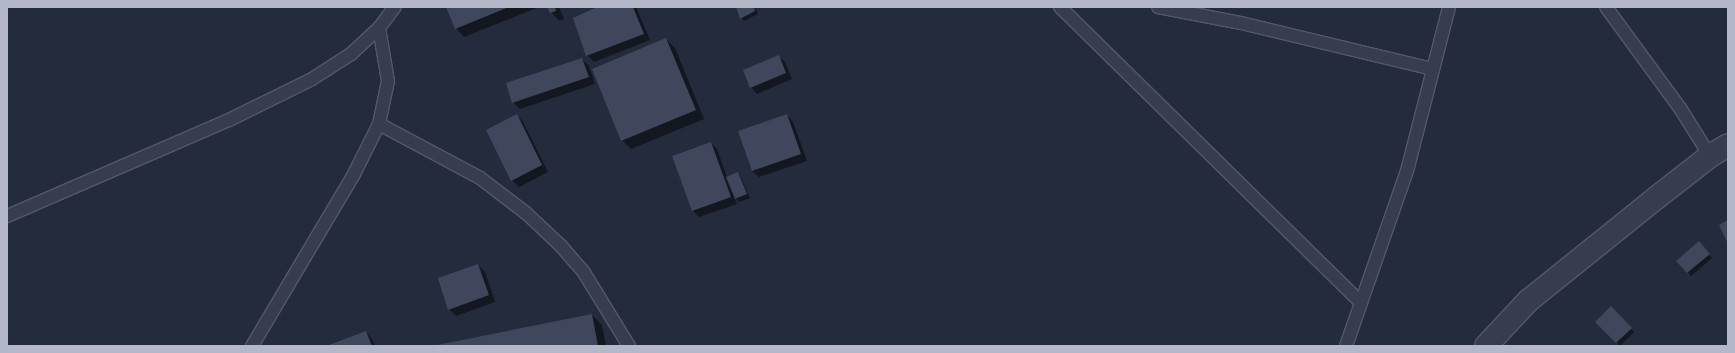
<!DOCTYPE html>
<style>
body{margin:0}
#map{position:relative;width:1735px;height:353px;overflow:hidden;background:#242b3c;font-family:Helvetica,sans-serif}
div>[style]{position:absolute}
.shadow>*{inset:0;background:#0007}
.building>*{inset:0;background:#40475c}
.roads{filter:drop-shadow(1px 0 #535867) drop-shadow(-1px 0 #535867) drop-shadow(0 1px #535867) drop-shadow(0 -1px #535867)}
.service>*{height:12px;margin:-6px;padding:0 6px;transform-origin:6px;border-radius:6px;background:#383d4d}
.minor>*{height:22px;margin:-11px;padding:0 11px;transform-origin:11px;border-radius:11px;background:#383d4d}
span{translate:-50% -50%;white-space:nowrap;text-align:center;line-height:1.15;-webkit-text-stroke:3px #1d2231;paint-order:stroke}
.frame{position:absolute;inset:0;border:8px solid #b4b8c8;pointer-events:none}
</style>
<div id="map">
<div class="shadow">
<div style="clip-path:polygon(447px 7px,539px 7px,464px 37px,456px 28px)"></div>
<div style="clip-path:polygon(549px 7px,559px 7px,564px 19px,559px 21px,551px 12px)"></div>
<div style="clip-path:polygon(599px 7px,636px 7px,650px 40px,594px 62px,587px 55px)"></div>
<div style="clip-path:polygon(737px 7px,755px 7px,758px 14px,744px 21px,741px 18px)"></div>
<div style="clip-path:polygon(666px 39px,675px 48px,704px 119px,631px 149px,622px 140px)"></div>
<div style="clip-path:polygon(778px 56px,785px 62px,792px 79px,757px 94px,751px 87px)"></div>
<div style="clip-path:polygon(582px 59px,589px 66px,595px 84px,520px 109px,513px 102px)"></div>
<div style="clip-path:polygon(517px 115px,523px 122px,548px 172px,519px 187px,512px 180px,487px 130px)"></div>
<div style="clip-path:polygon(787px 115px,793px 122px,807px 161px,759px 177px,752px 171px)"></div>
<div style="clip-path:polygon(711px 143px,717px 149px,727px 177px,738px 173px,741px 177px,750px 198px,739px 202px,734px 197px,737px 204px,699px 217px,693px 211px)"></div>
<div style="clip-path:polygon(1702px 246px,1712px 258px,1691px 276px,1678px 261px)"></div>
<div style="clip-path:polygon(478px 265px,485px 272px,495px 302px,456px 316px,449px 309px)"></div>
<div style="clip-path:polygon(1611px 308px,1634px 332px,1620px 346px,1596px 322px)"></div>
<div style="clip-path:polygon(592px 315px,602px 325px,606px 346px,438px 346px)"></div>
<div style="clip-path:polygon(366px 332px,372px 339px,375px 346px,330px 346px)"></div>
</div>
<div class="building">
<div style="clip-path:polygon(446px 7px,509px 7px,455px 29px)"></div>
<div style="clip-path:polygon(547px 7px,555px 7px,556px 11px,550px 13px)"></div>
<div style="clip-path:polygon(597px 7px,633px 7px,644px 34px,586px 56px,573px 18px)"></div>
<div style="clip-path:polygon(736px 7px,754px 7px,755px 11px,740px 19px)"></div>
<div style="clip-path:polygon(666px 38px,696px 110px,621px 141px,592px 69px)"></div>
<div style="clip-path:polygon(779px 55px,786px 73px,750px 88px,743px 70px)"></div>
<div style="clip-path:polygon(582px 58px,589px 77px,512px 103px,506px 83px)"></div>
<div style="clip-path:polygon(517px 114px,542px 165px,511px 181px,486px 130px)"></div>
<div style="clip-path:polygon(787px 114px,801px 154px,752px 171px,738px 131px)"></div>
<div style="clip-path:polygon(711px 142px,731px 197px,692px 211px,672px 156px)"></div>
<div style="clip-path:polygon(738px 172px,747px 194px,735px 199px,726px 177px)"></div>
<div style="clip-path:polygon(1728px 220px,1728px 244px,1719px 225px)"></div>
<div style="clip-path:polygon(1699px 241px,1710px 254px,1687px 273px,1676px 261px)"></div>
<div style="clip-path:polygon(478px 264px,489px 295px,448px 310px,438px 278px)"></div>
<div style="clip-path:polygon(1611px 306px,1632px 328px,1616px 343px,1595px 322px)"></div>
<div style="clip-path:polygon(592px 314px,598px 346px,437px 346px,437px 345px)"></div>
<div style="clip-path:polygon(366px 331px,372px 346px,329px 346px,329px 345px)"></div>
</div>
<div class="roads">
<div class="service">
<div style="left:1060px;top:7px;width:422px;rotate:44.5deg"></div>
<div style="left:1158px;top:7px;width:85px;rotate:10.9deg"></div>
<div style="left:1241px;top:23px;width:197px;rotate:13.5deg"></div>
<div style="left:1606px;top:7px;width:125px;rotate:53.8deg"></div>
<div style="left:1680px;top:108px;width:57px;rotate:58deg"></div>
<div style="left:379px;top:124px;width:115px;rotate:28.1deg"></div>
<div style="left:480px;top:178px;width:58px;rotate:37.3deg"></div>
<div style="left:526px;top:213px;width:48px;rotate:43.3deg"></div>
<div style="left:561px;top:246px;width:33px;rotate:49deg"></div>
<div style="left:583px;top:271px;width:88px;rotate:58.5deg"></div>
<div style="left:7px;top:216px;width:242px;rotate:-23.4deg"></div>
<div style="left:229px;top:120px;width:93px;rotate:-26.3deg"></div>
<div style="left:312px;top:79px;width:46px;rotate:-32.7deg"></div>
<div style="left:351px;top:54px;width:38px;rotate:-43deg"></div>
<div style="left:379px;top:28px;width:26px;rotate:-53deg"></div>
<div style="left:252px;top:346px;width:200px;rotate:-59.3deg"></div>
<div style="left:354px;top:174px;width:56px;rotate:-63.4deg"></div>
<div style="left:379px;top:124px;width:44px;rotate:-78.2deg"></div>
<div style="left:388px;top:81px;width:54px;rotate:-99.6deg"></div>
<div style="left:1346px;top:346px;width:185px;rotate:-70.8deg"></div>
<div style="left:1407px;top:171px;width:169px;rotate:-75.6deg"></div>
</div>
<div class="minor">
<div style="left:1486px;top:346px;width:62px;rotate:-47deg"></div>
<div style="left:1528px;top:301px;width:164px;rotate:-38.8deg"></div>
<div style="left:1656px;top:198px;width:68px;rotate:-37.9deg"></div>
<div style="left:1710px;top:156px;width:21px;rotate:-31deg"></div>
</div>
</div>
<div class="frame"></div>
</div>
